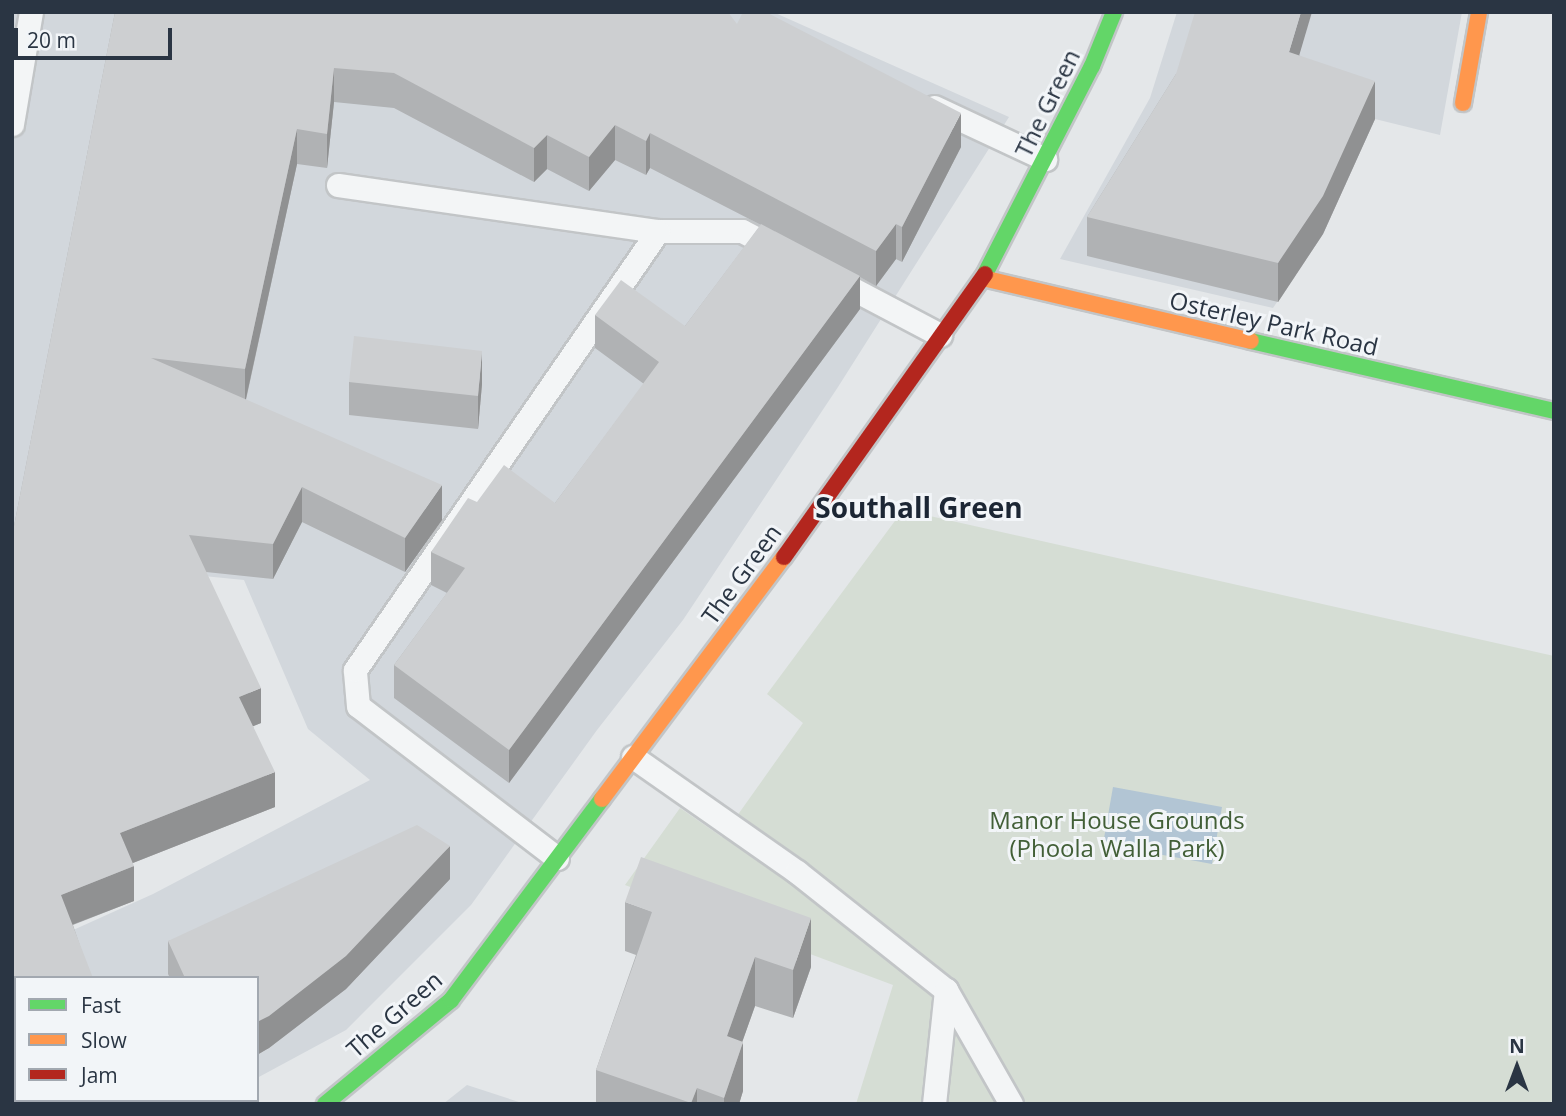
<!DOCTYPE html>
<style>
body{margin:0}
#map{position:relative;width:1566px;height:1116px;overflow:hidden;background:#e4e7e9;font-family:"Open Sans",sans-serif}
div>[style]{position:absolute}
.built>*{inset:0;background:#d2d7dc}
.green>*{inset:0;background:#d5ddd4}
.water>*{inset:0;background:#b2c5d4}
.roads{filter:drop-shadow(2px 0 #c2c5c7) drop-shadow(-2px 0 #c2c5c7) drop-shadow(0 2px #c2c5c7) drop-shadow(0 -2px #c2c5c7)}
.lane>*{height:23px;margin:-11.5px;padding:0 11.5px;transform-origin:11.5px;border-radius:11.5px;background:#f3f5f6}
.fast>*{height:16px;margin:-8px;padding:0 8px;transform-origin:8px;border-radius:8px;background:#63d668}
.slow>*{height:16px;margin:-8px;padding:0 8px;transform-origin:8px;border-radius:8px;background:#ff974d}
.jam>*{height:16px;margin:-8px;padding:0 8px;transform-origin:8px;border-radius:8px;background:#b3261e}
.wall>*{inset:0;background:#b0b2b4}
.shaded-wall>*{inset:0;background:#909192}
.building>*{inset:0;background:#cdcfd1}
span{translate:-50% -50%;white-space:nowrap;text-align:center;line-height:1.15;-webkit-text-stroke:6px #f2f5f8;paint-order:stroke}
.street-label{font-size:24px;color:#2a3543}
.park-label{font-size:24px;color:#425f37}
.quarter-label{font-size:28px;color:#1c2634;font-weight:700}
.frame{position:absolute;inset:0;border:14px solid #2a3543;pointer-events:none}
.legend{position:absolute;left:14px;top:976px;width:245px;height:126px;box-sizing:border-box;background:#f2f5f8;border:2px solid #a2a8b0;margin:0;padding:9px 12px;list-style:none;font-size:21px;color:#2a3543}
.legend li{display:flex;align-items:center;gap:14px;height:35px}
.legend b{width:35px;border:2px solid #a2a8b0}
.north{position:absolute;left:1482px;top:1032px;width:70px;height:70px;-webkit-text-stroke:5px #f2f5f8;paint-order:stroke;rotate:0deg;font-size:19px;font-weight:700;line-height:28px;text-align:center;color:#2a3543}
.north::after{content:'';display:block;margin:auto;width:24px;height:32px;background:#2a3543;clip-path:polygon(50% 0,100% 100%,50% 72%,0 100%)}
.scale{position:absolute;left:14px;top:28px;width:158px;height:32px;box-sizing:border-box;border:4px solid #2a3543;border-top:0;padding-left:9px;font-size:21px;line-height:24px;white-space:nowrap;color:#2a3543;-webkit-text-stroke:5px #f2f5f8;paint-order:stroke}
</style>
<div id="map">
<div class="built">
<div style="clip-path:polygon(12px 12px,773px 12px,1009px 117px,838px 387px,683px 620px,597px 730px,471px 905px,346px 1030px,257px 1078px,257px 978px,16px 978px,16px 1100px,215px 1100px,209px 1104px,12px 1104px,12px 941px,71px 931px,153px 894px,370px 780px,308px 729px,244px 580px,12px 557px)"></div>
<div style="clip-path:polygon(1177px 12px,1462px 12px,1440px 135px,1375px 119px,1323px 234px,1273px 308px,1060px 259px,1150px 98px)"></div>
<div style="clip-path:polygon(467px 1085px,525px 1104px,443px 1104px)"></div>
</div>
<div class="green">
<div style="clip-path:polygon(903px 510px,1554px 656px,1554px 1104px,856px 1104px,893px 985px,625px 885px,680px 808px,722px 837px,803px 723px,767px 694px)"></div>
</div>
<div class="water">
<div style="clip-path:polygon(1113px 787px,1222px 807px,1212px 864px,1103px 844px)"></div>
</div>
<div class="roads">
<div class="lane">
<div style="left:934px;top:107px;width:123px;rotate:25.1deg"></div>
<div style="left:12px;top:124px;width:114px;rotate:-80.4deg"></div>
<div style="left:338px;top:185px;width:323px;rotate:8.2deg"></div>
<div style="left:658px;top:231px;width:84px"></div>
<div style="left:742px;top:231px;width:42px;rotate:27.2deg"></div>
<div style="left:834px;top:279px;width:120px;rotate:27.8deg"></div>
<div style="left:633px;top:757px;width:200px;rotate:35deg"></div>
<div style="left:797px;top:872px;width:190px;rotate:38.4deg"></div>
<div style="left:557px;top:858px;width:250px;rotate:-142.6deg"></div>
<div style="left:358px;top:706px;width:36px;rotate:-95deg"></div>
<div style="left:355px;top:670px;width:533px;rotate:-55.39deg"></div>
<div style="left:934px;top:1104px;width:115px;rotate:-84deg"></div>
<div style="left:946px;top:990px;width:131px;rotate:60.3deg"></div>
</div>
<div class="fast">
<div style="left:985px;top:274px;width:234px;rotate:-62.8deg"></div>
<div style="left:1092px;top:66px;width:58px;rotate:-67.8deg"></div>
<div style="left:1251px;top:341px;width:311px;rotate:13deg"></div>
<div style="left:325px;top:1104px;width:163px;rotate:-39.5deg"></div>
<div style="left:451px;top:1000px;width:251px;rotate:-53.1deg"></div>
</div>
<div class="slow">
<div style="left:1463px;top:103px;width:92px;rotate:-80deg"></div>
<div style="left:983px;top:278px;width:275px;rotate:13.2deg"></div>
<div style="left:602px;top:799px;width:303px;rotate:-53.1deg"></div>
</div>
<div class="jam">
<div style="left:784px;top:557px;width:347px;rotate:-54.6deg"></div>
</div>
</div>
<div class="wall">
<div style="clip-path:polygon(115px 12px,737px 24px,961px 147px,902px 262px,896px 259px,876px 286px,860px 277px,860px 309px,509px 783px,394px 698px,394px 665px,447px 593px,431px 585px,431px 552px,477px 502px,555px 503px,644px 384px,595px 348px,595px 315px,685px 326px,761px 225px,650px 168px,646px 175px,615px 160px,589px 191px,547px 169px,534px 182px,394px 108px,334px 102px,327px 168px,297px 164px,246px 400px,442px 520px,405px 572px,302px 522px,273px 579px,206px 572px,261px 723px,253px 726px,275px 807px,133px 863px,134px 901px,73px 925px,132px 1100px,132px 1104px,12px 1104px,14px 526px)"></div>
<div style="clip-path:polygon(1299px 55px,1375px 119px,1323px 234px,1278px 302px,1087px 256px,1087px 217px,1176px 74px)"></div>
<div style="clip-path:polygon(349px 382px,482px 384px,478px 429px,349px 415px)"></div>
<div style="clip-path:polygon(450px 879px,346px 989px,269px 1048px,257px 1055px,257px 978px,170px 978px,168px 974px,168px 941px)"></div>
<div style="clip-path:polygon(625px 902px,811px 967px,793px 1018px,755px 1006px,742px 1042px,743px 1091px,739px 1104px,596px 1104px,596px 1070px,636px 955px,625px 951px)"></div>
</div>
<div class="shaded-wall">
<div style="clip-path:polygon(1301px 12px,1312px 12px,1289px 90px,1289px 52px)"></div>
<div style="clip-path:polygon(334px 68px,334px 102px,327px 168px,327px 134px)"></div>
<div style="clip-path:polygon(1375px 81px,1375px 119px,1323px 234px,1278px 302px,1278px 263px)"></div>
<div style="clip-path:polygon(961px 113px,961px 147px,902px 262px,902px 227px)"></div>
<div style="clip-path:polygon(615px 125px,615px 160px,589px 191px,589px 157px)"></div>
<div style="clip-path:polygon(297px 129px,297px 164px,245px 403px,245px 369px)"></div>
<div style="clip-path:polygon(650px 133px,650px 168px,646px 175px,646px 141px)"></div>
<div style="clip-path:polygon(547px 135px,547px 169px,534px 182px,534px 148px)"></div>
<div style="clip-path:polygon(896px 224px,896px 259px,876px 286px,876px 251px)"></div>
<div style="clip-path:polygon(860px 276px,860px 309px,509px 783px,509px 750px)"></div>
<div style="clip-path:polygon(482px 351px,482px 384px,478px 429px,478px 396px)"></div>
<div style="clip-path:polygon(442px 485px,442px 520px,405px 572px,405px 538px)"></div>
<div style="clip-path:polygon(302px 487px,302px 522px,273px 579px,273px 544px)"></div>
<div style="clip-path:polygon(261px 688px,261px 723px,239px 732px,239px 697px)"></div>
<div style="clip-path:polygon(275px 772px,275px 807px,120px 868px,120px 833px)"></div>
<div style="clip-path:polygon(450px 846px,450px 879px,346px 989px,269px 1048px,257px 1055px,257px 1022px)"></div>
<div style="clip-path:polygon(134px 866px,134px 901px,61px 929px,61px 895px)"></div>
<div style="clip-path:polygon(811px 918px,811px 967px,793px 1018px,793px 970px)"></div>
<div style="clip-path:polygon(755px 957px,755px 1006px,727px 1085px,727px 1036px)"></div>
<div style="clip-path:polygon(743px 1042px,743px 1091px,739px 1104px,724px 1104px,724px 1098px)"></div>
<div style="clip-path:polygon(697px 1088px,697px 1104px,691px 1104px)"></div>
<div style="clip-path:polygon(79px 1100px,132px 1100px,132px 1104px,69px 1104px)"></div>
</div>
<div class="building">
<div style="clip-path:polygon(115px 12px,728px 12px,737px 24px,743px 12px,766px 12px,961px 113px,902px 227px,896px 224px,876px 251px,650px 133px,646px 141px,615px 125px,589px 157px,547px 135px,534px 148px,394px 73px,334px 68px,327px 134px,297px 129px,245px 369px,151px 358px,442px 485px,405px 538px,302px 487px,273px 544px,189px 535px,261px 688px,239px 697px,275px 772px,120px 833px,134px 866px,61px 895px,93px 978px,16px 978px,16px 1100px,79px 1100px,69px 1104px,12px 1104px,12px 526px,14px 526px)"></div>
<div style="clip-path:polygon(1195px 12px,1301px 12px,1289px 52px,1375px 81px,1323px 196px,1278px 263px,1087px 217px,1176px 74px)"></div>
<div style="clip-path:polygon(761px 224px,860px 276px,509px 750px,394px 665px,465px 568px,431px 552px,468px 498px,477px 502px,504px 465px,555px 503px,659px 362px,595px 315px,621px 280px,685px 326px)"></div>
<div style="clip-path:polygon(354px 336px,482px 351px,478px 396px,349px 382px)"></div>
<div style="clip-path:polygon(417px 825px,450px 846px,346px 956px,269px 1016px,257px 1022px,257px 978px,185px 978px,168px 941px)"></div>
<div style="clip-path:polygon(641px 857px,811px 918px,793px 970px,755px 957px,727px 1036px,743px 1042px,724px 1098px,697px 1088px,691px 1103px,596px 1070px,652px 912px,625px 902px)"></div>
</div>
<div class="street-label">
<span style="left:1047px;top:103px;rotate:-64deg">The Green</span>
<span style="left:1274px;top:323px;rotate:13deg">Osterley Park Road</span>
<span style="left:741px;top:574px;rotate:-54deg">The Green</span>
<span style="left:394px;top:1014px;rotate:-41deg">The Green</span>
</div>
<div class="park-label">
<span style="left:1117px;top:834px">Manor House Grounds<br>(Phoola Walla Park)</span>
</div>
<div class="quarter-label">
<span style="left:919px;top:507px">Southall Green</span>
</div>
<div class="frame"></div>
<ul class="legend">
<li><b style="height:9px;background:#63d668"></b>Fast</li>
<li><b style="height:9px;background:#ff974d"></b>Slow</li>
<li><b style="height:9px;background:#b3261e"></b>Jam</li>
</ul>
<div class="north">N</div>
<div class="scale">20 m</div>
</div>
